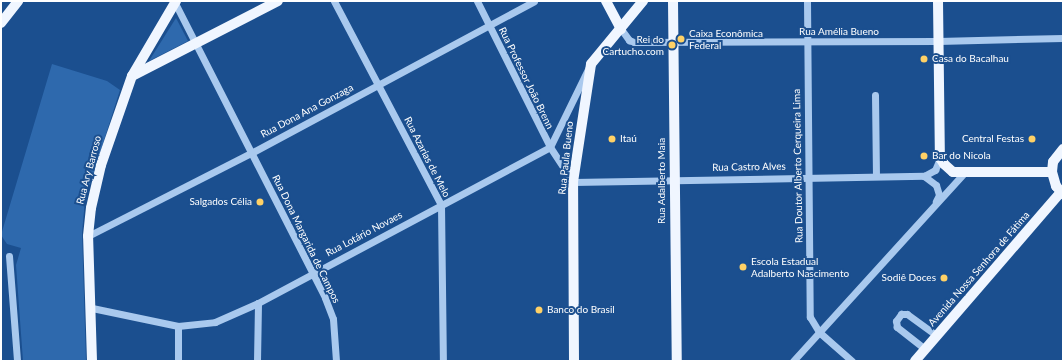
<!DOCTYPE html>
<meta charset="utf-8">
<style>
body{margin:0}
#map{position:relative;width:1064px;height:362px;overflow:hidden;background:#1b4f8f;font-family:Lato,sans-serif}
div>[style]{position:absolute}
.green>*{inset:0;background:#2e69ad}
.minor>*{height:7px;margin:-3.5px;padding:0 3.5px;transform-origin:3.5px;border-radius:3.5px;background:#a9c9ee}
.major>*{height:10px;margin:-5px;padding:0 5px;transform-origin:5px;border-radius:5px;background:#f0f6ff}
.dots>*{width:11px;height:11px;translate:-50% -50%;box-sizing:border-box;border:2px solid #1b4f8f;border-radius:50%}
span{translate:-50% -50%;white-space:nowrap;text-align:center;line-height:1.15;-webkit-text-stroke:4px #1b4f8f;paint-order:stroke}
.street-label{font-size:10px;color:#fff}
.poi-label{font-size:10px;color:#fff}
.left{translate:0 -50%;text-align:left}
.right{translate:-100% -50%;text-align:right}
.frame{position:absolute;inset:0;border:2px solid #fff;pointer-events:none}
</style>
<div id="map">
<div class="green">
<div style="clip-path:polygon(176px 18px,188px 41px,149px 61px)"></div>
<div style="clip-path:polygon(52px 64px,107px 81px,120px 90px,85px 200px,82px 233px,86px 361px,23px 361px,16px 265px,21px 248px,7px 244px,1px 235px)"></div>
</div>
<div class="minor">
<div style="left:334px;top:1px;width:230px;rotate:62.3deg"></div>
<div style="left:441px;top:205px;width:156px;rotate:89.3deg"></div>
<div style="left:477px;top:1px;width:163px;rotate:63.4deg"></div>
<div style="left:550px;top:147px;width:42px;rotate:56.7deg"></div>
<div style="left:573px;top:182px;width:351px;rotate:-1deg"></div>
<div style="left:924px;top:176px;width:13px;rotate:-29deg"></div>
<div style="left:935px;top:170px;width:13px;rotate:-67deg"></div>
<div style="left:807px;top:1px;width:316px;rotate:89.5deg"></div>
<div style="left:810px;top:317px;width:17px;rotate:59deg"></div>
<div style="left:819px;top:332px;width:44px;rotate:41.3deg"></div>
<div style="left:175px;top:3px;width:331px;rotate:63deg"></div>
<div style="left:325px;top:298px;width:22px;rotate:69deg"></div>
<div style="left:333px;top:319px;width:42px;rotate:85.9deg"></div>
<div style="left:621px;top:29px;width:14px;rotate:54deg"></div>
<div style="left:629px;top:40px;width:5px;rotate:22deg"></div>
<div style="left:634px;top:42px;width:304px;rotate:-0.2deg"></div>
<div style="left:938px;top:41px;width:125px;rotate:-1.4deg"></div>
<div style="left:875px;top:95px;width:81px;rotate:89.3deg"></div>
<div style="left:924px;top:176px;width:15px;rotate:37deg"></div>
<div style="left:936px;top:185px;width:10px;rotate:73deg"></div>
<div style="left:939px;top:195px;width:7px;rotate:117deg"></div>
<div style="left:88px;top:236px;width:183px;rotate:-27deg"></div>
<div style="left:251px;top:153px;width:321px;rotate:-28.2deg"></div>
<div style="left:9px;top:256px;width:105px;rotate:85.6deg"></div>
<div style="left:92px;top:308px;width:88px;rotate:11.8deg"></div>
<div style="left:178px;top:326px;width:37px;rotate:-6deg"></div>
<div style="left:215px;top:322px;width:47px;rotate:-23.8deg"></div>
<div style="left:258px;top:303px;width:331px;rotate:-28.1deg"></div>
<div style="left:550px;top:147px;width:89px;rotate:-64deg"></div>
<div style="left:925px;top:349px;width:36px;rotate:-142deg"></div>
<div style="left:897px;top:327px;width:6px;rotate:-99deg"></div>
<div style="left:896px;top:321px;width:9px;rotate:-54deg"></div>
<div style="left:901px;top:314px;width:6px"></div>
<div style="left:907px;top:314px;width:37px;rotate:36deg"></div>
<div style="left:178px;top:361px;width:35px;rotate:-90deg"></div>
<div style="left:257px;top:361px;width:58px;rotate:-89deg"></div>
<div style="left:793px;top:361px;width:254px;rotate:-47.7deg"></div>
</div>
<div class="major">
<div style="left:606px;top:1px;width:32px;rotate:62deg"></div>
<div style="left:673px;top:1px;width:360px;rotate:89.4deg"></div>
<div style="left:938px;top:1px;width:157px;rotate:89.3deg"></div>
<div style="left:940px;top:158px;width:7px;rotate:56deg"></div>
<div style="left:944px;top:164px;width:12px;rotate:42deg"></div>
<div style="left:953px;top:172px;width:99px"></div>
<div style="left:1px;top:23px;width:28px;rotate:-52deg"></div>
<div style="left:132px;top:76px;width:164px;rotate:-27.2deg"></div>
<div style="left:1063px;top:149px;width:16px;rotate:128deg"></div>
<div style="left:1053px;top:162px;width:10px;rotate:96deg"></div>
<div style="left:1052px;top:172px;width:15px;rotate:74deg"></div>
<div style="left:1056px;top:186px;width:11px;rotate:49deg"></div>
<div style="left:92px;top:361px;width:125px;rotate:-91.8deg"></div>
<div style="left:88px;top:236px;width:28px;rotate:-84deg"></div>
<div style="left:91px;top:208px;width:44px;rotate:-76.9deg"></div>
<div style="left:101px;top:165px;width:94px;rotate:-70.8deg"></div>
<div style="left:132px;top:76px;width:87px;rotate:-59.6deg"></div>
<div style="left:574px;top:361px;width:179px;rotate:-90.3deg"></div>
<div style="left:573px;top:182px;width:119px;rotate:-81.3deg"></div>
<div style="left:591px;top:64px;width:82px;rotate:-50.5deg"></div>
<div style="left:915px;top:361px;width:223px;rotate:-49.2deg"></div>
</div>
<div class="dots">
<div style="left:681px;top:39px;background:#ffd166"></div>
<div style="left:672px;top:45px;background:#ffd166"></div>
<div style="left:924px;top:59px;background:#ffd166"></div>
<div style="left:612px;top:139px;background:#ffd166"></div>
<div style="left:1032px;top:139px;background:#ffd166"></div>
<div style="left:924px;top:156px;background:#ffd166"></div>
<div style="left:260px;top:202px;background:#ffd166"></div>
<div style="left:743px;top:267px;background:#ffd166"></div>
<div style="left:944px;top:278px;background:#ffd166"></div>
<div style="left:539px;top:310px;background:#ffd166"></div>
</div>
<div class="street-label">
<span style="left:839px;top:32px">Rua Amélia Bueno</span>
<span style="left:526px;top:78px;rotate:64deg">Rua Professor João Brenn</span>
<span style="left:307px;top:111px;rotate:-28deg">Rua Dona Ana Gonzaga</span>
<span style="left:427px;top:157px;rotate:63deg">Rua Azarias de Melo</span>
<span style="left:566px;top:158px;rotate:-84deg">Rua Paula Bueno</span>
<span style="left:798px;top:166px;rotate:-91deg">Rua Doutor Alberto Cerqueira Lima</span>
<span style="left:749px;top:167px;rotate:-1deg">Rua Castro Alves</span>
<span style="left:89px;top:170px;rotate:-75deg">Rua Ary Barroso</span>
<span style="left:662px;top:181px;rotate:-90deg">Rua Adalberto Maia</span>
<span style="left:364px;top:234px;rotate:-28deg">Rua Lotário Novaes</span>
<span style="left:306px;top:239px;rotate:64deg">Rua Dona Margarida de Campos</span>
<span style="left:979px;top:269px;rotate:-49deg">Avenida Nossa Senhora de Fátima</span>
</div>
<div class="poi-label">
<span class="left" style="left:689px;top:39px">Caixa Econômica<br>Federal</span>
<span class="right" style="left:664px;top:45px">Rei do<br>Cartucho.com</span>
<span class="left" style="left:932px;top:59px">Casa do Bacalhau</span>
<span class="left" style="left:620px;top:139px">Itaú</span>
<span class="right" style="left:1024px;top:139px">Central Festas</span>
<span class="left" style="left:932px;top:156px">Bar do Nicola</span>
<span class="right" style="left:252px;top:202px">Salgados Célia</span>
<span class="left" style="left:751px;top:267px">Escola Estadual<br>Adalberto Nascimento</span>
<span class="right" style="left:936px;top:278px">Sodiê Doces</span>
<span class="left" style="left:547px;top:310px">Banco do Brasil</span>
</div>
<div class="frame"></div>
</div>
